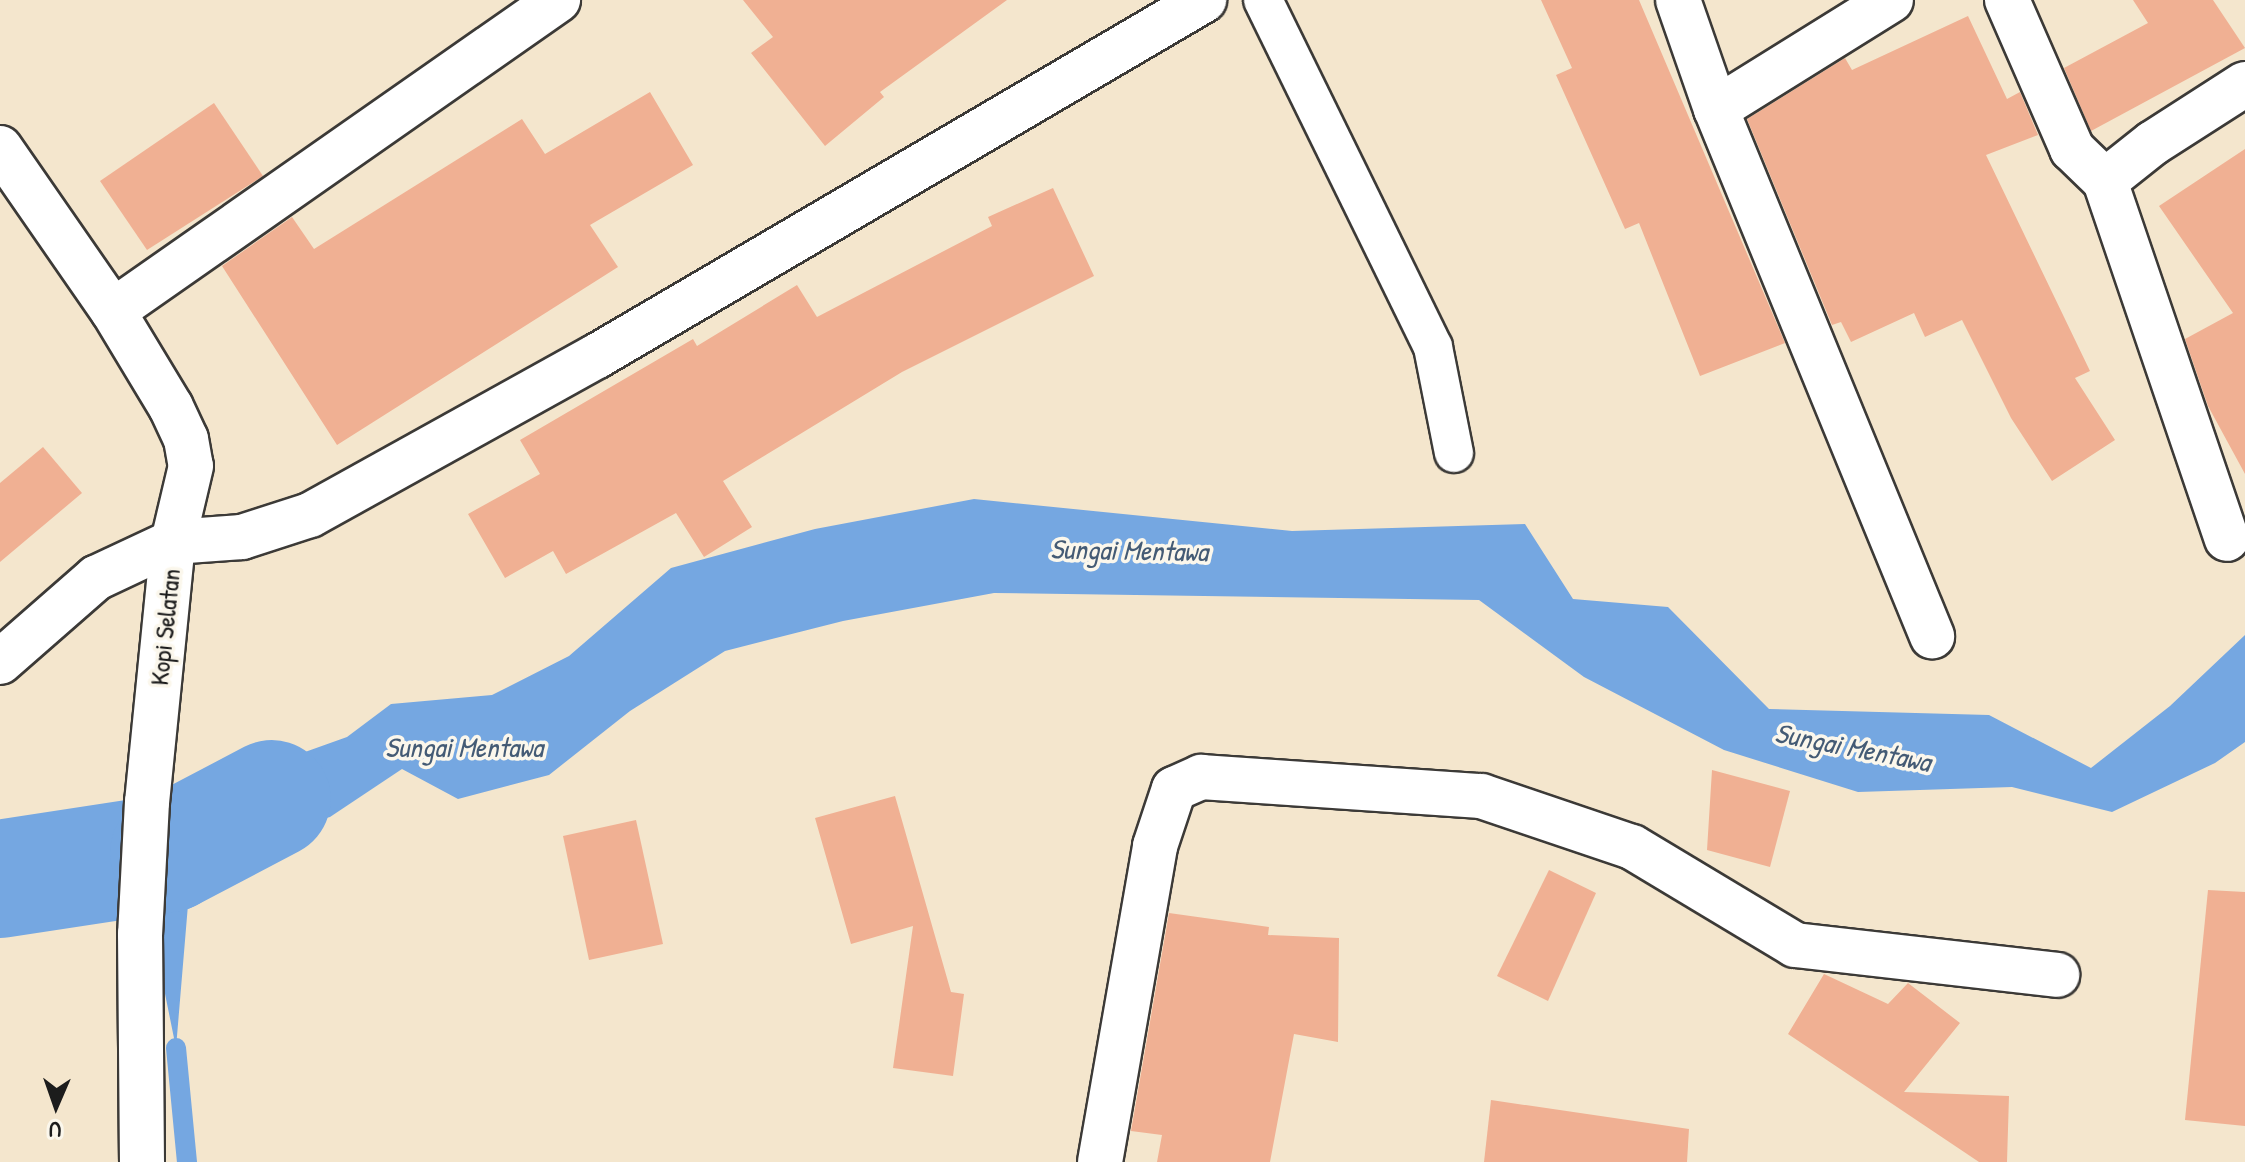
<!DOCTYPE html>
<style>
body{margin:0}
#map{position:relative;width:2245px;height:1162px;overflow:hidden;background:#f4e6cd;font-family:"Patrick Hand",sans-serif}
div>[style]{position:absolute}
.water>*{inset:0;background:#75a7e1}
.stream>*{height:20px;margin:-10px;padding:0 10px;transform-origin:10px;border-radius:10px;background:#75a7e1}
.river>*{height:118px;margin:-59px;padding:0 59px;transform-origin:59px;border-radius:59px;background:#75a7e1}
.building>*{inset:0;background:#f0b093}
.roads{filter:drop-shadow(2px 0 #3c3a37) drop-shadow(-2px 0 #3c3a37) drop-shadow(0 2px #3c3a37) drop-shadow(0 -2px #3c3a37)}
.service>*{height:38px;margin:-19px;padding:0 19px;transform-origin:19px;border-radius:19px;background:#fff}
.minor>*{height:44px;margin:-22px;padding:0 22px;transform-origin:22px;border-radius:22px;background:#fff}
.tertiary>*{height:44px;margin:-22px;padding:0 22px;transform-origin:22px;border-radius:22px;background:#fff}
span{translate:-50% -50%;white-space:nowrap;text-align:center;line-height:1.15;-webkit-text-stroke:7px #fbf7ec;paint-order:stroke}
.street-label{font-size:26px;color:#1c1c1c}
.water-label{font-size:28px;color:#445b75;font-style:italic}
.north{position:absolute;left:16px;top:1066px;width:80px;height:80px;-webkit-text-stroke:6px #fbf7ec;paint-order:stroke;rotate:182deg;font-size:22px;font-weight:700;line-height:32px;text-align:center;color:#1c1c1c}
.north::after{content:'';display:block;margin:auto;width:28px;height:36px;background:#1c1c1c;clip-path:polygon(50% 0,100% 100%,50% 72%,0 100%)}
</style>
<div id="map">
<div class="water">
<div style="clip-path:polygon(974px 499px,1292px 531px,1525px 524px,1573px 599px,1668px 607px,1769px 709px,1989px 715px,2091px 768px,2170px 706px,2245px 635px,2245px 742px,2215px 763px,2112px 812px,2012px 787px,1858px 792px,1724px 750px,1584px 677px,1479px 600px,994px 593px,843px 621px,725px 651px,630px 711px,549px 775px,458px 799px,402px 769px,330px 817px,192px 857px,176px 1048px,148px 910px,143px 816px,179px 797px,347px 737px,391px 704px,492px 695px,569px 656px,671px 568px,815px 529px)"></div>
<div style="clip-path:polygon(71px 809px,62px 885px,48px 884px,0 912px,0 851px,11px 851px)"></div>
</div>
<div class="stream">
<div style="left:176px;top:1048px;width:115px;rotate:84.5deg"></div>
</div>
<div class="river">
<div style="left:0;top:879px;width:171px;rotate:-8.7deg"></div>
<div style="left:169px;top:853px;width:116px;rotate:-27.7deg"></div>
</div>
<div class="building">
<div style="clip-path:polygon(743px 0,1007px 0,880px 92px,884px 97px,825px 146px,751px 53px,773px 37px)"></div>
<div style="clip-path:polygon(1541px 0,1639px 0,1785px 343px,1700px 376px,1639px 223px,1625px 229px,1556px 75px,1572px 68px)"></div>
<div style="clip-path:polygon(2133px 0,2213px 0,2245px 48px,2091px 131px,2064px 68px,2148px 23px)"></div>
<div style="clip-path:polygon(1968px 16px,2007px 99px,2020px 92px,2038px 135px,1986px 155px,2090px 371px,2075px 378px,2115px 440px,2052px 481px,2011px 418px,1962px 320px,1925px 337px,1914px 313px,1851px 342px,1841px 322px,1832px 325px,1747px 119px,1845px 58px,1852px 70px)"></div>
<div style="clip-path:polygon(650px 92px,693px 165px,590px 225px,618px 267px,337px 445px,222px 266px,292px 217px,314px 249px,522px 119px,545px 154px)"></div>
<div style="clip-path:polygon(214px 103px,263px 176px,147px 250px,100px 181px)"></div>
<div style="clip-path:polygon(2245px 149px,2245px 474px,2208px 406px,2185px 339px,2233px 313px,2159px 206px)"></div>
<div style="clip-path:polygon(1053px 188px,1094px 276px,902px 372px,723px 481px,752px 527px,704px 557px,676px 513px,566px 574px,553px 551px,505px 578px,468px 514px,540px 474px,520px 440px,693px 339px,697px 346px,797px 285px,817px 317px,992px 226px,988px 217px)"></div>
<div style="clip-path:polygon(43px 447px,82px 493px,0 562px,0 483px)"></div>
<div style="clip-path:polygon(1712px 770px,1790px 791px,1770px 867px,1707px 850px)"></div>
<div style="clip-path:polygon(895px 796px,951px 992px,964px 994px,953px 1076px,893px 1068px,913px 926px,851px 944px,815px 818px)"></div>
<div style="clip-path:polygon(636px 820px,663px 944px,589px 960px,563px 836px)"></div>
<div style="clip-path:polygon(1549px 870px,1596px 893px,1548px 1001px,1497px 976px)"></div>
<div style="clip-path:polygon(2208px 890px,2245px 892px,2245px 1126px,2185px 1120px)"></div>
<div style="clip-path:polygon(1169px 913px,1269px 927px,1268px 935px,1339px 938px,1338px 1042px,1294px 1034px,1270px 1162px,1157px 1162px,1162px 1135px,1131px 1131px)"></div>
<div style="clip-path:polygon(1824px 974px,1888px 1004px,1908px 983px,1960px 1023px,1904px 1092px,2009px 1096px,2007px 1162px,1979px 1162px,1788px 1034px)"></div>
<div style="clip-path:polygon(1491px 1100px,1689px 1129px,1687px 1162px,1484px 1162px)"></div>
</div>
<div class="roads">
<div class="service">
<div style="left:1263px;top:0;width:386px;rotate:63.9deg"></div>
<div style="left:1433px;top:347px;width:108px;rotate:78.8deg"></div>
</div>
<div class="minor">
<div style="left:1678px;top:0;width:115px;rotate:70.8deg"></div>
<div style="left:1716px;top:109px;width:570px;rotate:67.71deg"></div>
<div style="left:2007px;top:0;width:163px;rotate:66.4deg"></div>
<div style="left:2072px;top:149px;width:46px;rotate:44.1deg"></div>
<div style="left:2105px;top:181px;width:378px;rotate:71.2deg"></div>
<div style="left:1716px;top:109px;width:206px;rotate:-31.9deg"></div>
<div style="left:2105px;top:181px;width:61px;rotate:-38.4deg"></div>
<div style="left:2153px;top:143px;width:109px;rotate:-32.7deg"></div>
<div style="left:113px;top:311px;width:543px;rotate:-34.95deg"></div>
<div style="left:0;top:662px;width:128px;rotate:-41.2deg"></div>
<div style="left:96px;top:578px;width:85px;rotate:-25.1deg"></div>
<div style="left:173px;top:542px;width:69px;rotate:-4.1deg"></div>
<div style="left:242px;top:537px;width:71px;rotate:-17.9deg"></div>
<div style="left:310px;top:515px;width:328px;rotate:-29deg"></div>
<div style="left:597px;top:356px;width:704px;rotate:-30.39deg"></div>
<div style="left:1100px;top:1162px;width:321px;rotate:-80.1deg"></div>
<div style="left:1155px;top:846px;width:60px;rotate:-71.6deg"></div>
<div style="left:1174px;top:789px;width:30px;rotate:-24deg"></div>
<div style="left:1201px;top:777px;width:281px;rotate:3.9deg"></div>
<div style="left:1481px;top:796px;width:159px;rotate:18.7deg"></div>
<div style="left:1632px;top:847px;width:190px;rotate:31deg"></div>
<div style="left:1795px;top:945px;width:264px;rotate:6.5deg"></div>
</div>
<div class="tertiary">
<div style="left:0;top:148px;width:198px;rotate:55.3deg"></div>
<div style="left:113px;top:311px;width:112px;rotate:58.9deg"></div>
<div style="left:171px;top:407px;width:35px;rotate:65deg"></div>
<div style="left:186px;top:439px;width:27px;rotate:80deg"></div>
<div style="left:191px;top:466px;width:78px;rotate:103.3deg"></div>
<div style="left:173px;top:542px;width:261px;rotate:95.7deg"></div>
<div style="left:147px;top:802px;width:132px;rotate:93deg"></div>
<div style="left:140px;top:934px;width:228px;rotate:89.5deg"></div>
</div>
</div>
<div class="street-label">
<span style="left:165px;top:627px;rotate:-84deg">Kopi Selatan</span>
</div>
<div class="water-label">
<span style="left:1129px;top:550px;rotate:1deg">Sungai Mentawa</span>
<span style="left:464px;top:747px">Sungai Mentawa</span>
<span style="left:1853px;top:747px;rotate:11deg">Sungai Mentawa</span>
</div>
<div class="north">U</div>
</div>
